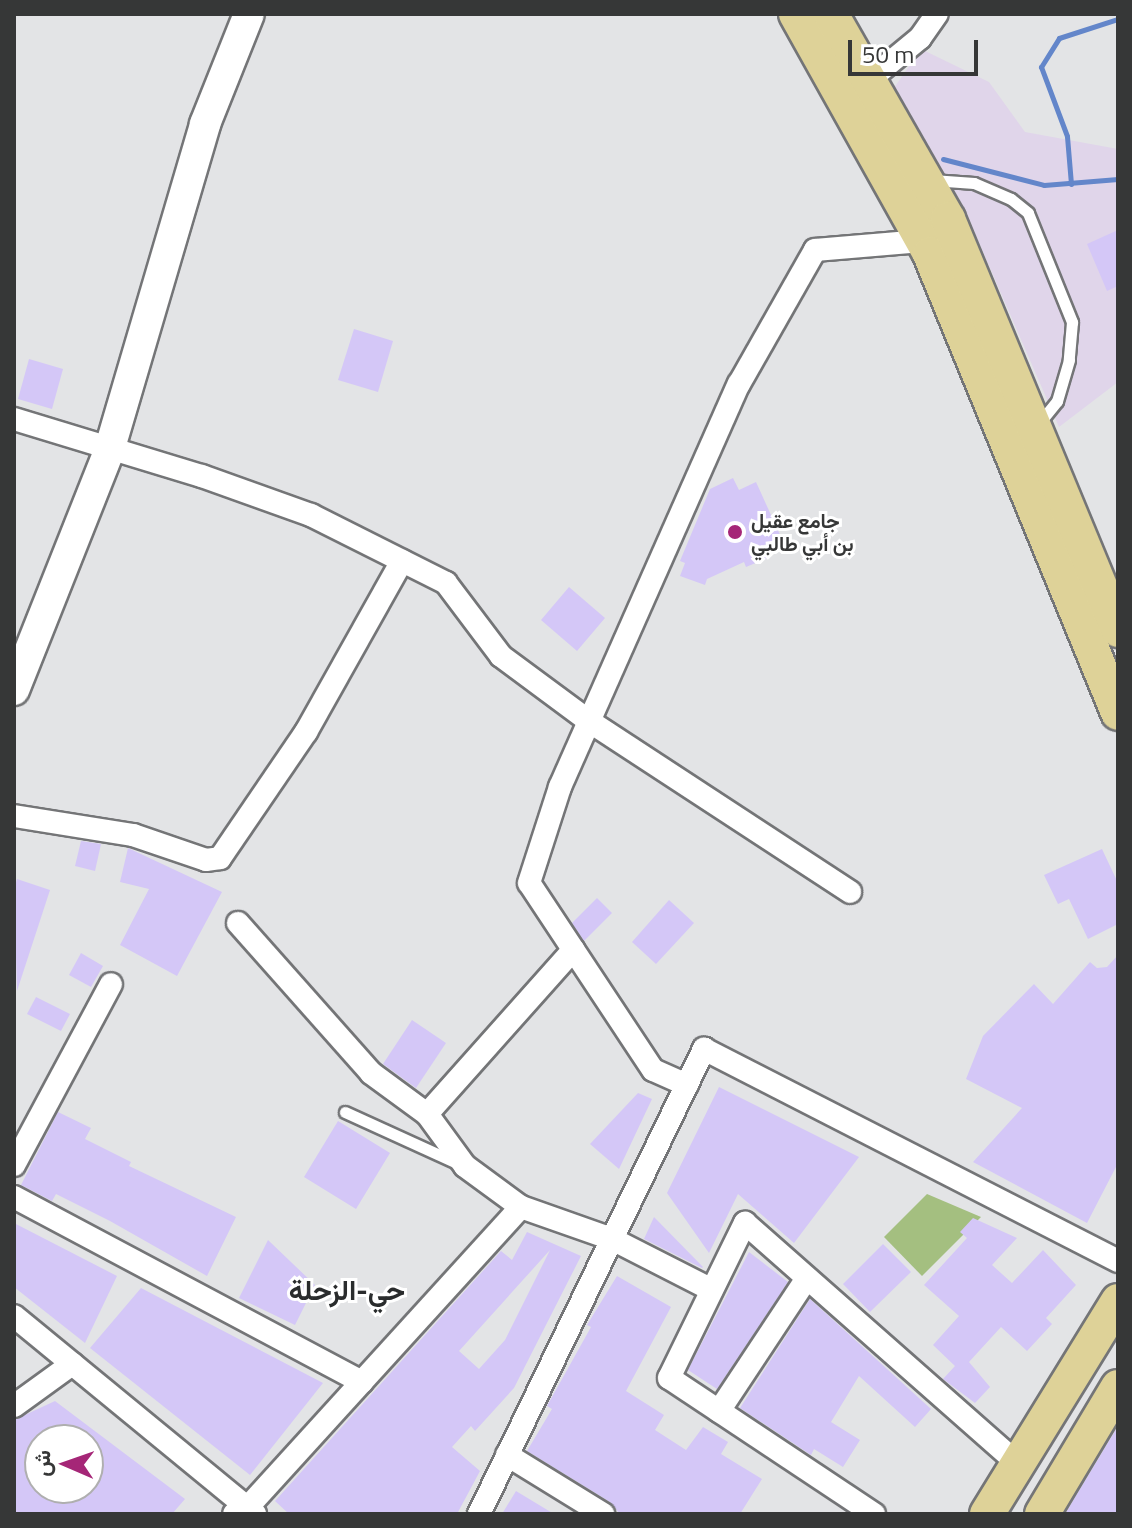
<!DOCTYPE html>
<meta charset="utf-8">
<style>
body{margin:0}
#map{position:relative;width:1132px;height:1528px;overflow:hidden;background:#e3e4e6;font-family:"Titillium Web",Vazirmatn,sans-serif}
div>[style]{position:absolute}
.commercial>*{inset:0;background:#e0d5ea}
.green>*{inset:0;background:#a4bf80}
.stream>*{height:5px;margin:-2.5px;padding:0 2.5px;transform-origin:2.5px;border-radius:2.5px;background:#6386ca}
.building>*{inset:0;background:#d4c7f7}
.roads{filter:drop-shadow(2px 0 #747577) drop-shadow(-2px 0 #747577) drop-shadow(0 2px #747577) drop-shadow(0 -2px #747577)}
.lane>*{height:11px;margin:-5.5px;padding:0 5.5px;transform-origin:5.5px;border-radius:5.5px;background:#fff}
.street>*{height:22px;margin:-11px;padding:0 11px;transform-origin:11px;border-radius:11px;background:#fff}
.secondary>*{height:30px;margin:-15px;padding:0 15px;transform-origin:15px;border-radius:15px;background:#fff}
.primary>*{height:34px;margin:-17px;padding:0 17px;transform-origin:17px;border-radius:17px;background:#ded298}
.dots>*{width:22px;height:22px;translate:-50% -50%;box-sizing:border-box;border:4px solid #fff;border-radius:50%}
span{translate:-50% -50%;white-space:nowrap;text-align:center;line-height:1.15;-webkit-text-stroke:6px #fff;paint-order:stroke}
.poi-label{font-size:20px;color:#363737;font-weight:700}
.left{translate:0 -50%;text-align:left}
.district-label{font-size:28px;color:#2a2c2d;font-weight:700}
.frame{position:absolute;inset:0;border:16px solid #363737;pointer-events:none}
.north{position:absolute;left:24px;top:1424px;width:80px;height:80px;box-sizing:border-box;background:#fff;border:2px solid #afafaf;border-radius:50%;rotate:272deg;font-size:22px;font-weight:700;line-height:32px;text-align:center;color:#363737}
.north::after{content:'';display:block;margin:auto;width:28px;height:36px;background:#a52677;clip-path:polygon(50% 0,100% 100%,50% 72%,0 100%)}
.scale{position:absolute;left:848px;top:40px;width:130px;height:36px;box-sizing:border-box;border:4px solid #363737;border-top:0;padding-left:10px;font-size:24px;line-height:28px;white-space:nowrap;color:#363737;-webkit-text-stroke:6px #fff;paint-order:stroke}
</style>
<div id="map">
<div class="commercial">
<div style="clip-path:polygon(921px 49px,989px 82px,1025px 132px,1118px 149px,1118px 382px,1059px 427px,963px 206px,894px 88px)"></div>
</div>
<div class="green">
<div style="clip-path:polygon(927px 1194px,981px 1217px,922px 1276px,884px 1237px)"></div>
</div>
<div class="stream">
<div style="left:943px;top:159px;width:104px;rotate:14.4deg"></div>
<div style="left:1044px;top:185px;width:74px;rotate:-4.6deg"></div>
<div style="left:1071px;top:184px;width:48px;rotate:-94.8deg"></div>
<div style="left:1067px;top:136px;width:74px;rotate:-110.6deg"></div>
<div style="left:1041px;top:67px;width:34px;rotate:-58deg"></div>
<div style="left:1059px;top:38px;width:62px;rotate:-17.9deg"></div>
</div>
<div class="building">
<div style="clip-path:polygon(1118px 230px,1118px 286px,1107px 291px,1087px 244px)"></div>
<div style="clip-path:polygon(354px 329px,393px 341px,378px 392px,338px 380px)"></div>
<div style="clip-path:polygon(29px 359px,63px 369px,52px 409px,18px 399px)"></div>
<div style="clip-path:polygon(733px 478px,739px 490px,756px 482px,781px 537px,764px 545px,770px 557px,746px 567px,744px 562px,707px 579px,705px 585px,680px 576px,685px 563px,680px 561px,710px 489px)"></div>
<div style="clip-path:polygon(569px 587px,605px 618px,577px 651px,541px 620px)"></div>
<div style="clip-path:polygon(81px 841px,101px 844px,95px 871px,75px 866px)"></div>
<div style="clip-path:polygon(128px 848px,222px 892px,177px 976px,120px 945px,149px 889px,120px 882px)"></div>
<div style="clip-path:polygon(1102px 849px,1118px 883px,1118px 924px,1088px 939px,1069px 899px,1058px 904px,1044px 875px)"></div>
<div style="clip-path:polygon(17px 879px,50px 890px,17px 991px,14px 889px)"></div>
<div style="clip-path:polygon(597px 898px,612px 913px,584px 941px,572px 923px)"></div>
<div style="clip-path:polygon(669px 900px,694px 923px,656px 964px,632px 942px)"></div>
<div style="clip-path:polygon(81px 953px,103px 966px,91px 987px,69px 975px)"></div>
<div style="clip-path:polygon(1118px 955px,1118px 1163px,1087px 1223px,973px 1162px,1022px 1108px,966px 1079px,983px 1036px,1034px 984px,1053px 1004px,1090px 962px,1097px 968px,1107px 967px)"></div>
<div style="clip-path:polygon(36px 997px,70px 1014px,61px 1031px,27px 1014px)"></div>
<div style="clip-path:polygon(412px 1020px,446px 1043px,416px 1088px,383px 1064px)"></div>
<div style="clip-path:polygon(719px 1087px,859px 1157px,794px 1243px,738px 1194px,709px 1253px,667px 1193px)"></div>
<div style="clip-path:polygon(638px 1093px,652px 1099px,619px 1169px,590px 1144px)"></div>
<div style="clip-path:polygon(58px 1112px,91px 1128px,85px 1139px,131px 1162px,129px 1166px,236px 1217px,207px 1276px,110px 1221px,56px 1194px,52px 1201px,21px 1185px)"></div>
<div style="clip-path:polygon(338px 1121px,390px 1153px,356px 1209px,304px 1177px)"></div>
<div style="clip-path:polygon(654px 1217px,703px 1267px,702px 1268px,644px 1239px)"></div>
<div style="clip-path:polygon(973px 1218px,1017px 1238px,992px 1265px,1012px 1283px,1043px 1250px,1076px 1285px,1046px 1318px,1052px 1324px,1027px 1351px,1001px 1327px,969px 1362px,990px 1387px,975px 1403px,943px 1379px,955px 1366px,933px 1345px,959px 1316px,924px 1285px,967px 1238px,960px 1232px)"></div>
<div style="clip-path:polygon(14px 1223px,117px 1276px,85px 1343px,14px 1287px)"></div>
<div style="clip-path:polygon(evenodd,527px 1232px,581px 1256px,514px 1388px,475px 1431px,471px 1426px,452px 1447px,480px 1471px,457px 1514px,289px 1514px,275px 1501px,501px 1251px,512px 1260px,527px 1232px,550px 1250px,505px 1340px,479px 1369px,459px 1351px,550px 1250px)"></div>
<div style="clip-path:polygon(268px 1240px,315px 1285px,295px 1325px,239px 1298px)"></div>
<div style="clip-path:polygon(883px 1244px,911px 1272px,870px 1312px,843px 1284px)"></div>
<div style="clip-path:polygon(749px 1252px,788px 1282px,717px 1389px,688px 1370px)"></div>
<div style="clip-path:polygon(617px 1276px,671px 1307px,626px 1391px,664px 1415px,655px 1430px,686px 1450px,703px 1427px,728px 1442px,721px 1454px,762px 1479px,740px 1514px,620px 1514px,610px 1502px,527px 1451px,552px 1409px,547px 1406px,591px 1327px,587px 1325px)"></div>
<div style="clip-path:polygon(141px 1288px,323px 1383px,250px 1475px,90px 1348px)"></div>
<div style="clip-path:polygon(810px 1299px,931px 1409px,915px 1427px,859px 1376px,831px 1422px,860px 1440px,843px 1467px,814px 1449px,811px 1455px,740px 1408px)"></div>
<div style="clip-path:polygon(evenodd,55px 1401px,185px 1499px,172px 1514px,14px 1514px,14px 1420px,55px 1401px,40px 1440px,88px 1440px,88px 1488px,40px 1488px,40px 1440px)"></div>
<div style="clip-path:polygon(1118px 1426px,1118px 1514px,1065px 1514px)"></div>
<div style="clip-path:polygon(516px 1491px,554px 1514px,502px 1514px)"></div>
</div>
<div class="roads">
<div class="lane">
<div style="left:932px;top:180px;width:42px;rotate:4.1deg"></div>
<div style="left:974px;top:183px;width:40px;rotate:23.4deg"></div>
<div style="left:1011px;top:199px;width:22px;rotate:39deg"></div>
<div style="left:1028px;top:213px;width:118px;rotate:68deg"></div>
<div style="left:1072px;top:322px;width:38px;rotate:95deg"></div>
<div style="left:1069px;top:360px;width:43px;rotate:106.3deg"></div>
<div style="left:1057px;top:401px;width:28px;rotate:129deg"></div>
<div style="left:345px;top:1112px;width:123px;rotate:24.5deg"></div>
</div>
<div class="street">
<div style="left:869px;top:80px;width:66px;rotate:-39.5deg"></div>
<div style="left:920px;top:38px;width:29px;rotate:-55deg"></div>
<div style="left:14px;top:419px;width:196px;rotate:16.9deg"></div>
<div style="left:202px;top:476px;width:116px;rotate:19.7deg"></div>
<div style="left:311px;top:515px;width:151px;rotate:26.7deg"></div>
<div style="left:446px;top:583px;width:91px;rotate:53deg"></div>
<div style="left:501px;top:656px;width:109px;rotate:36.5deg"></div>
<div style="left:589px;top:721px;width:312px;rotate:33.2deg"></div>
<div style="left:14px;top:816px;width:121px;rotate:9.1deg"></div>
<div style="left:133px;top:835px;width:77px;rotate:18.9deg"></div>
<div style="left:206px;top:860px;width:14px;rotate:-8deg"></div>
<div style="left:220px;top:858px;width:153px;rotate:-55.7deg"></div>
<div style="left:306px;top:732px;width:196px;rotate:-60.7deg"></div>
<div style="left:238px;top:923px;width:200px;rotate:48.4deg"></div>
<div style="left:371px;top:1073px;width:69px;rotate:36.2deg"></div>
<div style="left:427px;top:1114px;width:64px;rotate:53.8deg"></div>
<div style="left:465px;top:1166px;width:69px;rotate:36.2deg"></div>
<div style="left:521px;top:1207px;width:96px;rotate:19.4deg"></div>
<div style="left:612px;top:1239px;width:112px;rotate:27deg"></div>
<div style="left:687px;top:1085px;width:37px;rotate:-156deg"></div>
<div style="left:653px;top:1070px;width:224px;rotate:-123.5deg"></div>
<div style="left:529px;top:883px;width:101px;rotate:-72.1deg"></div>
<div style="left:560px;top:787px;width:441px;rotate:-66.1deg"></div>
<div style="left:739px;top:384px;width:154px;rotate:-60.4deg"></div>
<div style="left:815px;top:250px;width:107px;rotate:-4.8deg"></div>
<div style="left:427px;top:1114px;width:220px;rotate:-48.3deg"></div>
<div style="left:14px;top:1165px;width:205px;rotate:-61.8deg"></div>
<div style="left:14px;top:1197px;width:394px;rotate:28deg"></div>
<div style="left:14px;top:1316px;width:312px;rotate:39.4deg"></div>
<div style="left:14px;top:1406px;width:72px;rotate:-35.9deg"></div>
<div style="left:719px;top:1411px;width:159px;rotate:-56.5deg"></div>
<div style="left:507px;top:1455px;width:113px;rotate:31.6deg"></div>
<div style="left:234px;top:1514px;width:14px;rotate:-25deg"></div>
<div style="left:247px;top:1508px;width:407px;rotate:-47.7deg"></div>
<div style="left:479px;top:1514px;width:517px;rotate:-64.18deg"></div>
<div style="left:704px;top:1049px;width:465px;rotate:27.1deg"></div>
<div style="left:874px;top:1514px;width:246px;rotate:-146.4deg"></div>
<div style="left:669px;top:1378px;width:173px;rotate:-63.9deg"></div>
<div style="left:745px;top:1223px;width:364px;rotate:41.4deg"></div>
</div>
<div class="secondary">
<div style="left:14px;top:690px;width:257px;rotate:-68.3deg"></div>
<div style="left:109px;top:451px;width:341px;rotate:-73.6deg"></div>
<div style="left:205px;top:124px;width:118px;rotate:-68.2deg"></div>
</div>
<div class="primary">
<div style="left:796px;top:14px;width:275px;rotate:60.8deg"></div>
<div style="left:930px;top:254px;width:496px;rotate:67.7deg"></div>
<div style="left:831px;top:14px;width:236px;rotate:60.3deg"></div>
<div style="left:948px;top:219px;width:445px;rotate:67.5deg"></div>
<div style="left:987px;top:1514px;width:250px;rotate:-58.4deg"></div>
<div style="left:1042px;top:1514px;width:148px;rotate:-59.1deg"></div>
</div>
</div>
<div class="dots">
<div style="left:735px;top:532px;background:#a52677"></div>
</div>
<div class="poi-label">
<span class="left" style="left:751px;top:532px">جامع عقيل<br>بن أبي طالبي</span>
</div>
<div class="district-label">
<span style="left:347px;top:1290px">حي-الزحلة</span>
</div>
<div class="frame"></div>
<div class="north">ش</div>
<div class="scale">50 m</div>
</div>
